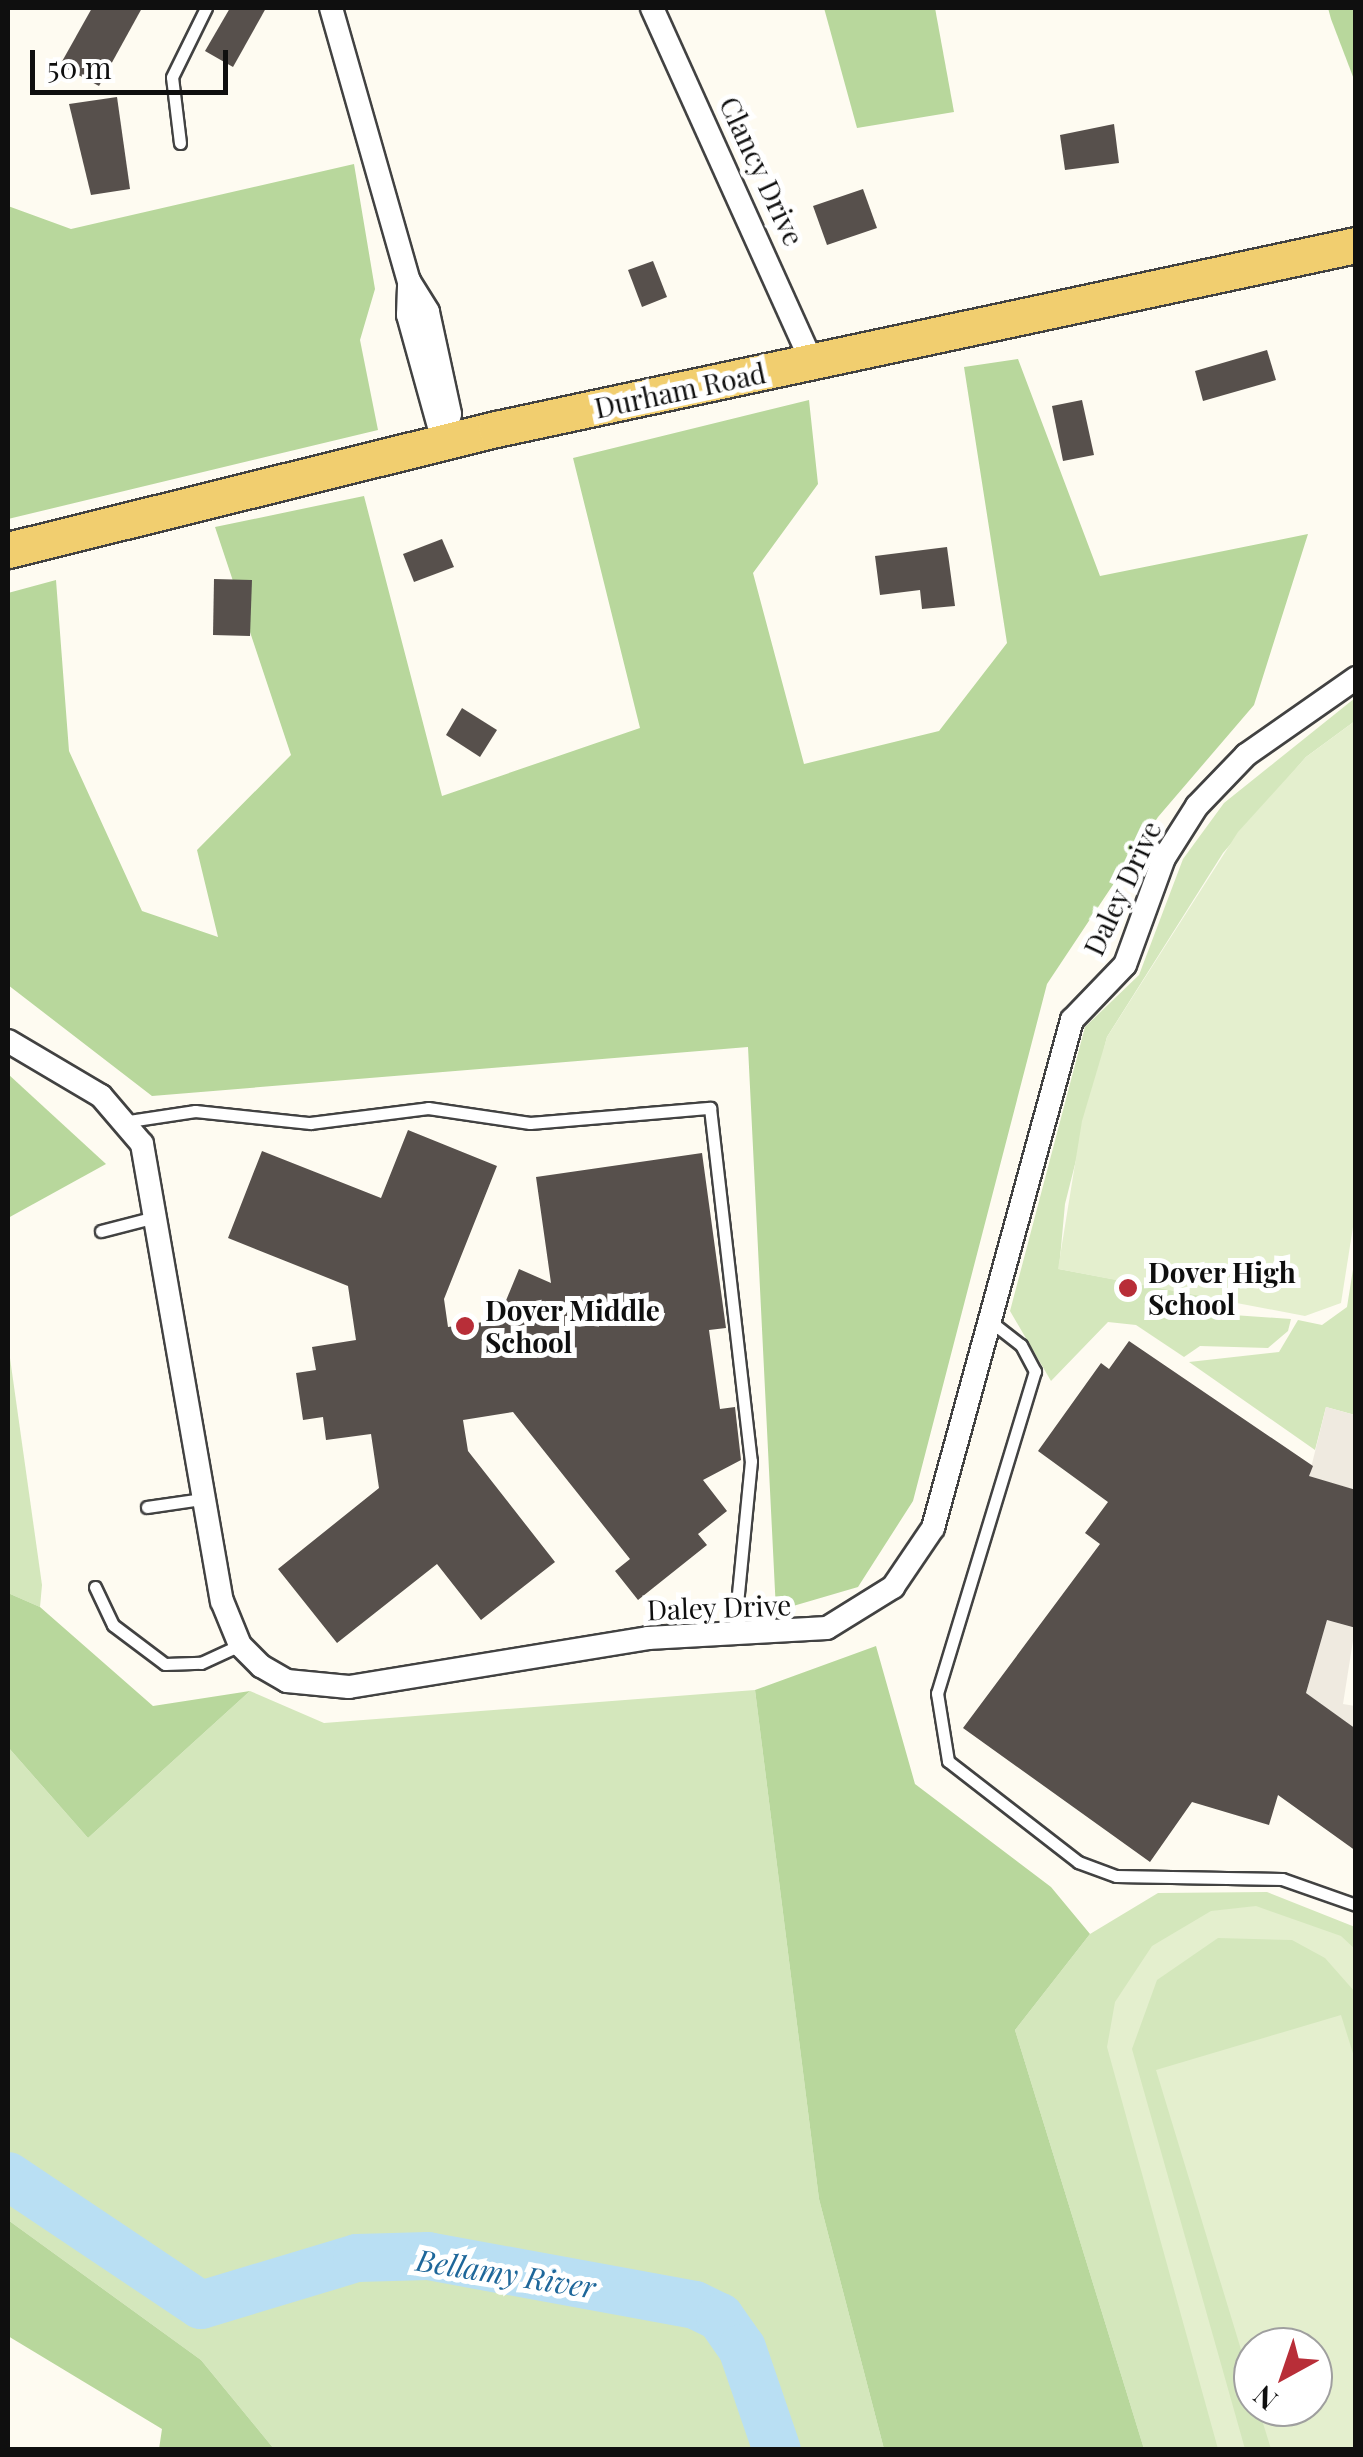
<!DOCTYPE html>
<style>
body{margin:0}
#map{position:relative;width:1363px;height:2457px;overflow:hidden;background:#fefbf1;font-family:"Playfair Display",serif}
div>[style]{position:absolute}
.green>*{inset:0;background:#d4e7bc}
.forest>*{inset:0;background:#b8d79c}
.pitch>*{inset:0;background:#e4efce}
.plaza>*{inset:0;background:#efeae0}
.river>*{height:48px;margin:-24px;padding:0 24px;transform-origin:24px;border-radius:24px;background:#b9dff3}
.building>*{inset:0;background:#57504c}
.roads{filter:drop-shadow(2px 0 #424242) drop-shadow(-2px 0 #424242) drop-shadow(0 2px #424242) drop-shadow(0 -2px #424242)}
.lane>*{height:11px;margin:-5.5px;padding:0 5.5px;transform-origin:5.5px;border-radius:5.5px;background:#fff}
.street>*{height:22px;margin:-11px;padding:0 11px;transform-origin:11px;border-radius:11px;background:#fff}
.primary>*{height:35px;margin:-17.5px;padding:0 17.5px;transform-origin:17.5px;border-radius:17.5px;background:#f1ce6f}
.dots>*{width:28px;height:28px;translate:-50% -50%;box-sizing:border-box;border:5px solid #fff;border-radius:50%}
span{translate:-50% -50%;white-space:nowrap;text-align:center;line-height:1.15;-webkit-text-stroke:10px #fff;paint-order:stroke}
.street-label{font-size:28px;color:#0f0f0f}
.poi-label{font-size:28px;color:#0f0f0f;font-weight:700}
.left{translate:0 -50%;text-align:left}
.water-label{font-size:30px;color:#1e679a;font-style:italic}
.frame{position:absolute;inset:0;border:10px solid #0f0f0f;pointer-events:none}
.north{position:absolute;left:1233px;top:2327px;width:100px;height:100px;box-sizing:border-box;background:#fff;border:2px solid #9f9f9f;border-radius:50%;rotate:220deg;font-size:28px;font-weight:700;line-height:40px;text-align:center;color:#0f0f0f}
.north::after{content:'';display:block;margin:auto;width:35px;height:45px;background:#b82e38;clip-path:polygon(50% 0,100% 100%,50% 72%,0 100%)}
.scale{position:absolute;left:30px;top:50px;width:198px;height:45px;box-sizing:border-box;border:5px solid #0f0f0f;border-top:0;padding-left:12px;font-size:30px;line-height:35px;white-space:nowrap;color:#0f0f0f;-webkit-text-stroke:8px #fff;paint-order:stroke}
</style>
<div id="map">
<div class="green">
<div style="clip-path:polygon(1355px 698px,1355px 721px,1306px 757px,1223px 853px,1107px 1037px,1065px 1204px,1059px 1269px,1235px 1302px,1233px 1315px,1291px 1319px,1288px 1331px,1268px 1348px,1200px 1346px,1184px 1357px,1136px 1325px,1108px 1322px,1051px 1381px,1010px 1311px,1085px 1027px,1139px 975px,1183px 859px,1224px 803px)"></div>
<div style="clip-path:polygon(1354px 1263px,1355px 1415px,1326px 1407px,1315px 1450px,1189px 1362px,1279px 1352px,1298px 1320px,1322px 1325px,1347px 1307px)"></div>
<div style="clip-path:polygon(8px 1344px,42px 1585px,40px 1607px,8px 1593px)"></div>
<div style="clip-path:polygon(755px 1690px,819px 2199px,884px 2449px,274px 2449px,201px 2360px,8px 2220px,8px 1747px,88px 1838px,250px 1691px,324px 1723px)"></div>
<div style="clip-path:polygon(evenodd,1267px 1892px,1355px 1927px,1355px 2449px,1144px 2449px,1015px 2030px,1090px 1934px,1158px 1893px,1267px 1892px,1253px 2347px,1313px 2347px,1313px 2407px,1253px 2407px,1253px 2347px)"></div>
</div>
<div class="forest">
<div style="clip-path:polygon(824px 8px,935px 8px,954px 112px,857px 128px)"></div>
<div style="clip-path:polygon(1328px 8px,1355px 8px,1355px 82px,1331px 19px)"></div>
<div style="clip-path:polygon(354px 164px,375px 289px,360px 340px,378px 430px,8px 519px,8px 206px,71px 229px)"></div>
<div style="clip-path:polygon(1018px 359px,1100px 576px,1308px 534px,1254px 705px,1158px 817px,1047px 984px,913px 1501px,858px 1587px,776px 1611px,748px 1047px,152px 1096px,8px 985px,8px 593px,56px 580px,69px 751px,142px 911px,218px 937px,197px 850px,291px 755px,215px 527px,364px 496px,442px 796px,640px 728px,573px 458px,809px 400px,818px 484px,753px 573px,804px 764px,939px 731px,1007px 643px,964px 367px)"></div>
<div style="clip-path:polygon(8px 1074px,106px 1164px,8px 1218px)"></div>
<div style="clip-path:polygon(8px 1593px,40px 1607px,153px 1706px,250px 1691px,88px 1838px,8px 1747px)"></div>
<div style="clip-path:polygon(876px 1646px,915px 1784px,1051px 1887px,1090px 1934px,1015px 2030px,1144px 2449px,884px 2449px,819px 2199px,755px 1690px)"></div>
<div style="clip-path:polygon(8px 2220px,201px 2360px,274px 2449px,159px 2449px,162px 2429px,8px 2336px)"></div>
</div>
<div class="pitch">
<div style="clip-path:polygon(1355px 721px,1356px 1208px,1341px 1303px,1305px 1316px,1058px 1269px,1082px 1121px,1107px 1037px,1238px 832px,1306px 757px)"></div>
<div style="clip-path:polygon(1256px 1906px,1341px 1936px,1355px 1949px,1355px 1992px,1325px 1958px,1292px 1940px,1218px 1938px,1157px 1980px,1132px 2049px,1245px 2449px,1218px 2449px,1107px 2047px,1115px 2002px,1152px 1946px,1211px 1911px)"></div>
<div style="clip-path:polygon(1341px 2015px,1356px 2063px,1355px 2449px,1271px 2449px,1258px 2407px,1313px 2407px,1313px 2347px,1253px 2347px,1253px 2389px,1156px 2070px)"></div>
</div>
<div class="plaza">
<div style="clip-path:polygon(1326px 1407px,1355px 1415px,1355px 1490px,1309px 1476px)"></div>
<div style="clip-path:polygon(1327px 1620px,1355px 1628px,1343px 1704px,1355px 1706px,1355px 1729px,1306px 1693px)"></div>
</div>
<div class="river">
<div style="left:8px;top:2176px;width:232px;rotate:33.8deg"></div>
<div style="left:201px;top:2305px;width:163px;rotate:-16.8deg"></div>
<div style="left:357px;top:2258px;width:71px;rotate:-1.6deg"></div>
<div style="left:428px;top:2256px;width:271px;rotate:10.4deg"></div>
<div style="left:695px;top:2305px;width:28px;rotate:26deg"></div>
<div style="left:720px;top:2317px;width:38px;rotate:55deg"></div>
<div style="left:742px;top:2348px;width:108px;rotate:71.1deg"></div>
</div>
<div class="building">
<div style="clip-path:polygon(92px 8px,142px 8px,99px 86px,60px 65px)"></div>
<div style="clip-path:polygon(230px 8px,266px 8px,233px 67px,205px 51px)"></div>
<div style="clip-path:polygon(117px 97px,130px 189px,91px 195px,69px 104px)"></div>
<div style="clip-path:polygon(1114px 124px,1119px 163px,1065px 170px,1060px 135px)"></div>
<div style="clip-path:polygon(863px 189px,877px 228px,827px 245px,813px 206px)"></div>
<div style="clip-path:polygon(653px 261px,667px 297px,642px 307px,628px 270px)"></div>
<div style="clip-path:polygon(1267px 350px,1276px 380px,1203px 401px,1195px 371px)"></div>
<div style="clip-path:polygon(1082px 400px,1094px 455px,1063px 461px,1052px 406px)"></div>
<div style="clip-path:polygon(442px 539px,454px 567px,414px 582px,403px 554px)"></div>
<div style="clip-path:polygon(947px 547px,955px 606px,922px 609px,920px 590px,880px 595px,875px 556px)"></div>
<div style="clip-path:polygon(214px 579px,252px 580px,250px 636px,213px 635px)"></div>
<div style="clip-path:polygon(462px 708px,497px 730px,480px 757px,446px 735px)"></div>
<div style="clip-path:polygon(408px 1130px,497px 1166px,444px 1299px,448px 1327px,498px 1320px,519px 1269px,551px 1283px,536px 1177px,702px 1153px,726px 1328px,709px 1330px,720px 1409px,735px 1407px,741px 1460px,703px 1480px,727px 1511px,698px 1534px,707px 1545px,638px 1600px,615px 1571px,630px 1559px,513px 1412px,463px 1420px,468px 1451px,555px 1562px,481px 1620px,437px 1564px,337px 1643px,278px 1569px,379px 1488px,371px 1434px,326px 1440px,323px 1417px,303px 1420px,296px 1373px,316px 1370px,312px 1347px,356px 1340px,348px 1286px,228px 1238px,262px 1151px,381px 1198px)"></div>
<div style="clip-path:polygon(1129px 1341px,1313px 1466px,1309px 1476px,1356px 1490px,1356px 1628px,1327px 1620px,1306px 1693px,1356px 1729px,1356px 1851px,1278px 1795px,1269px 1825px,1192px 1802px,1150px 1862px,963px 1728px,1100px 1544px,1085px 1533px,1108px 1502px,1038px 1451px,1101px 1363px,1109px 1369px)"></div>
</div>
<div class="roads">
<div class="lane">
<div style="left:180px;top:143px;width:66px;rotate:-96.9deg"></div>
<div style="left:172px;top:77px;width:77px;rotate:-63.8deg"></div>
<div style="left:129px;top:1121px;width:67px;rotate:-8.6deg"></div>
<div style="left:195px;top:1111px;width:116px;rotate:6deg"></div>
<div style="left:310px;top:1123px;width:119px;rotate:-7.2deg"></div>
<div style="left:428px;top:1108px;width:103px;rotate:8.4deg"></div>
<div style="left:530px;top:1123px;width:181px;rotate:-4.8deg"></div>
<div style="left:710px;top:1108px;width:355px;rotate:83.4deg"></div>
<div style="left:751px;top:1461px;width:174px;rotate:95.6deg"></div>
<div style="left:101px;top:1231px;width:56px;rotate:-14.5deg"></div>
<div style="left:990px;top:1321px;width:39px;rotate:38deg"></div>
<div style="left:1021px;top:1345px;width:30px;rotate:62deg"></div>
<div style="left:1035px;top:1371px;width:337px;rotate:106.9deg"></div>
<div style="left:937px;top:1693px;width:69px;rotate:80.8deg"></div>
<div style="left:948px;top:1761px;width:165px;rotate:37.8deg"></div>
<div style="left:1078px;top:1862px;width:40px;rotate:20.2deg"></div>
<div style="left:1116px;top:1876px;width:166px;rotate:1deg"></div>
<div style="left:1282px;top:1879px;width:78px;rotate:19.4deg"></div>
<div style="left:147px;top:1507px;width:56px;rotate:-8.3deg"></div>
<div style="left:95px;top:1587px;width:42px;rotate:64.7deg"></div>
<div style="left:113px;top:1625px;width:65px;rotate:36.9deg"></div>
<div style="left:165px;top:1664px;width:36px;rotate:-2deg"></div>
<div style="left:201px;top:1663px;width:43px;rotate:-24.8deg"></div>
</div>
<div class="street">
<div style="left:331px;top:8px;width:284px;rotate:74.1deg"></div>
<div style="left:652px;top:8px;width:388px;rotate:65.7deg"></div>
<div style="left:409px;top:281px;width:36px;rotate:58deg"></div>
<div style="left:428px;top:312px;width:104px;rotate:77.8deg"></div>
<div style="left:450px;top:414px;width:28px;rotate:105deg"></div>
<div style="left:443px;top:441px;width:131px;rotate:-105.5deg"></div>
<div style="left:408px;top:315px;width:34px;rotate:-88deg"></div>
<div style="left:8px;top:1041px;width:108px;rotate:30.6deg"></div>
<div style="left:101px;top:1096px;width:63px;rotate:49.5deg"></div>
<div style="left:142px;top:1144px;width:464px;rotate:80.1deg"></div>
<div style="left:222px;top:1601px;width:48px;rotate:67.8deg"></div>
<div style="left:240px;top:1645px;width:30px;rotate:45deg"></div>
<div style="left:261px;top:1666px;width:30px;rotate:30deg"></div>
<div style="left:287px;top:1681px;width:62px;rotate:5.5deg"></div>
<div style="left:349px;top:1687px;width:303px;rotate:-9.3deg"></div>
<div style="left:648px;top:1638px;width:179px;rotate:-3.2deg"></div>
<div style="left:827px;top:1628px;width:78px;rotate:-31.8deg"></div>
<div style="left:893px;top:1587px;width:71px;rotate:-55.9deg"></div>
<div style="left:933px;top:1528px;width:527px;rotate:-74.7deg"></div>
<div style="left:1072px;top:1020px;width:76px;rotate:-46.1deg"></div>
<div style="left:1125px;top:965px;width:114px;rotate:-70deg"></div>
<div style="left:1164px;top:858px;width:62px;rotate:-57.6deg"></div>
<div style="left:1197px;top:806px;width:71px;rotate:-46.1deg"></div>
<div style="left:1246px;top:755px;width:134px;rotate:-35deg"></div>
</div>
<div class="primary">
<div style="left:8px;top:550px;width:503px;rotate:-13.93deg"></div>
<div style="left:496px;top:429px;width:879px;rotate:-12.08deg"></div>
</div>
</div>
<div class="dots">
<div style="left:1128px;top:1288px;background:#b82e38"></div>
<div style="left:465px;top:1326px;background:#b82e38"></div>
</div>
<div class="street-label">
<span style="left:762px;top:171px;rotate:65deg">Clancy Drive</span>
<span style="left:680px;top:390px;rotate:-12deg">Durham Road</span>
<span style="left:1122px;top:888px;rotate:-65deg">Daley Drive</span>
<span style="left:719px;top:1607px;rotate:-2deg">Daley Drive</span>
</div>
<div class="poi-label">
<span class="left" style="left:1148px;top:1288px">Dover High<br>School</span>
<span class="left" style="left:485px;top:1326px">Dover Middle<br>School</span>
</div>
<div class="water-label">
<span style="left:506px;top:2273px;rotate:9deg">Bellamy River</span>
</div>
<div class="frame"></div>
<div class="north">N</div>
<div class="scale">50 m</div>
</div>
